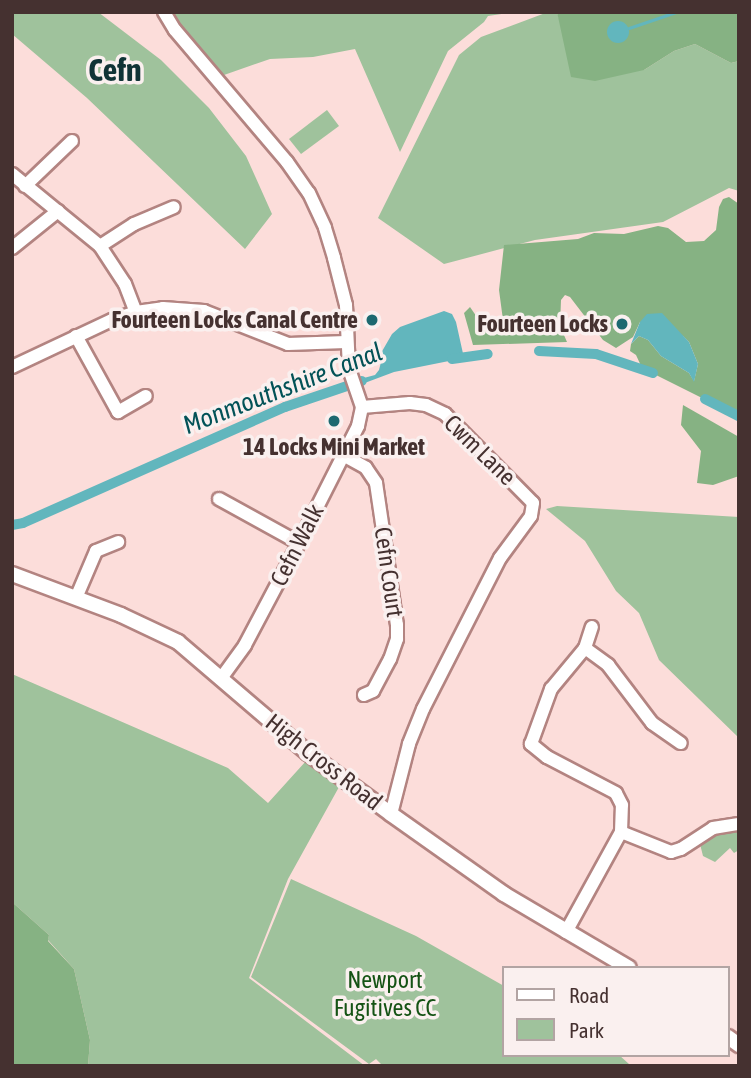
<!DOCTYPE html>
<style>
body{margin:0}
#map{position:relative;width:751px;height:1078px;overflow:hidden;background:#fcddda;font-family:"Asap Condensed",sans-serif}
div>[style]{position:absolute}
.green>*{inset:0;background:#9fc29c}
.forest>*{inset:0;background:#86b283}
.water>*{inset:0;background:#62b6bd}
.round{border-radius:50%}
.stream>*{height:2.5px;margin:-1.25px;padding:0 1.25px;transform-origin:1.25px;border-radius:1.25px;background:#62b6bd}
.canal>*{height:10px;margin:-5px;padding:0 5px;transform-origin:5px;border-radius:5px;background:#62b6bd}
.roads{filter:drop-shadow(2px 0 #b38481) drop-shadow(-2px 0 #b38481) drop-shadow(0 2px #b38481) drop-shadow(0 -2px #b38481)}
.minor>*{height:12px;margin:-6px;padding:0 6px;transform-origin:6px;border-radius:6px;background:#fff}
.major>*{height:14px;margin:-7px;padding:0 7px;transform-origin:7px;border-radius:7px;background:#fff}
.dots>*{width:19px;height:19px;translate:-50% -50%;box-sizing:border-box;border:4px solid #faf0ef;border-radius:50%}
span{translate:-50% -50%;white-space:nowrap;text-align:center;line-height:1.15;-webkit-text-stroke:7px #faf0ef;paint-order:stroke}
.poi-label{font-size:24px;color:#453130;font-weight:700}
.right{translate:-100% -50%;text-align:right}
.street-label{font-size:24px;color:#453130}
.park-label{font-size:24px;color:#155315}
.water-label{font-size:26px;color:#025257;font-style:italic}
.district-label{font-size:32px;color:#103336;font-weight:700}
.frame{position:absolute;inset:0;border:14px solid #453130;pointer-events:none}
.legend{position:absolute;left:502px;top:966px;width:228px;height:91px;box-sizing:border-box;background:#faf0ef;border:2px solid #b2a4a3;margin:0;padding:9px 12px;list-style:none;font-size:21px;color:#453130}
.legend li{display:flex;align-items:center;gap:14px;height:35px}
.legend b{width:35px;border:2px solid #b2a4a3}
</style>
<div id="map">
<div class="green">
<div style="clip-path:polygon(12px 12px,98px 12px,161px 60px,209px 108px,246px 156px,272px 214px,245px 249px,87px 98px,12px 34px)"></div>
<div style="clip-path:polygon(169px 12px,516px 12px,488px 16px,484px 22px,448px 51px,400px 152px,355px 49px,313px 57px,270px 59px,224px 75px,200px 52px)"></div>
<div style="clip-path:polygon(548px 12px,557px 12px,562px 28px,644px 70px,674px 51px,695px 44px,731px 63px,739px 61px,739px 191px,729px 188px,663px 222px,535px 240px,444px 264px,378px 218px,459px 55px,481px 37px)"></div>
<div style="clip-path:polygon(327px 110px,339px 126px,301px 154px,289px 139px)"></div>
<div style="clip-path:polygon(557px 506px,739px 517px,739px 738px,659px 660px,639px 613px,616px 591px,585px 541px,546px 509px)"></div>
<div style="clip-path:polygon(12px 674px,228px 768px,268px 803px,306px 761px,339px 787px,288px 879px,249px 978px,365px 1066px,88px 1066px,90px 1040px,74px 969px,48px 940px,49px 935px,12px 902px)"></div>
<div style="clip-path:polygon(727px 831px,739px 832px,739px 850px,734px 853px,730px 848px,715px 862px,703px 856px,700px 844px,706px 838px)"></div>
<div style="clip-path:polygon(291px 879px,416px 936px,504px 986px,504px 1055px,619px 1055px,629px 1064px,383px 1066px,376px 1059px,369px 1064px,251px 977px)"></div>
</div>
<div class="forest">
<div style="clip-path:polygon(557px 12px,739px 12px,739px 61px,731px 63px,695px 44px,674px 51px,644px 70px,595px 81px,571px 77px)"></div>
<div style="clip-path:polygon(729px 197px,739px 204px,738px 412px,728px 411px,642px 368px,636px 355px,630px 351px,631px 344px,639px 336px,648px 340px,661px 356px,689px 373px,694px 381px,698px 364px,689px 342px,683px 336px,640px 322px,633px 337px,616px 348px,603px 340px,570px 297px,565px 295px,561px 300px,560px 326px,567px 342px,473px 345px,464px 313px,470px 307px,481px 323px,503px 320px,499px 290px,504px 245px,578px 239px,594px 233px,624px 234px,658px 226px,668px 228px,686px 242px,704px 241px,716px 230px,719px 207px,723px 199px)"></div>
<div style="clip-path:polygon(683px 405px,739px 437px,739px 476px,713px 485px,697px 483px,701px 451px,681px 425px)"></div>
<div style="clip-path:polygon(12px 902px,49px 935px,48px 941px,74px 969px,90px 1040px,88px 1066px,12px 1066px)"></div>
</div>
<div class="water">
<div class="round" style="left:607px;top:21px;width:22px;height:22px"></div>
<div style="clip-path:polygon(444px 311px,452px 314px,456px 322px,464px 358px,394px 372px,362px 384px,360px 379px,375px 375px,379px 370px,381px 362px,377px 360px,392px 334px,400px 327px)"></div>
<div style="clip-path:polygon(662px 313px,689px 342px,698px 364px,694px 382px,689px 373px,661px 356px,648px 340px,639px 336px,631px 344px,640px 322px,647px 314px)"></div>
</div>
<div class="stream">
<div style="left:629px;top:28px;width:50px;rotate:-18.8deg"></div>
</div>
<div class="canal">
<div style="left:539px;top:351px;width:57px;rotate:3deg"></div>
<div style="left:596px;top:354px;width:60px;rotate:18.4deg"></div>
<div style="left:452px;top:359px;width:36px;rotate:-8deg"></div>
<div style="left:705px;top:399px;width:38px;rotate:27deg"></div>
<div style="left:12px;top:525px;width:11px;rotate:-10deg"></div>
<div style="left:23px;top:523px;width:287px;rotate:-23.9deg"></div>
<div style="left:285px;top:407px;width:81px;rotate:-18.7deg"></div>
</div>
<div class="roads">
<div class="minor">
<div style="left:164px;top:12px;width:21px;rotate:59deg"></div>
<div style="left:175px;top:30px;width:173px;rotate:49.7deg"></div>
<div style="left:287px;top:162px;width:38px;rotate:55deg"></div>
<div style="left:309px;top:193px;width:38px;rotate:65deg"></div>
<div style="left:325px;top:228px;width:31px;rotate:73deg"></div>
<div style="left:334px;top:258px;width:49px;rotate:75.7deg"></div>
<div style="left:346px;top:305px;width:64px;rotate:87.3deg"></div>
<div style="left:349px;top:369px;width:40px;rotate:71.1deg"></div>
<div style="left:362px;top:407px;width:48px;rotate:-4.8deg"></div>
<div style="left:410px;top:403px;width:16px;rotate:7deg"></div>
<div style="left:426px;top:405px;width:21px;rotate:25deg"></div>
<div style="left:445px;top:414px;width:125px;rotate:45.3deg"></div>
<div style="left:533px;top:503px;width:13px;rotate:99deg"></div>
<div style="left:531px;top:516px;width:52px;rotate:126.4deg"></div>
<div style="left:500px;top:558px;width:169px;rotate:117deg"></div>
<div style="left:423px;top:709px;width:38px;rotate:112deg"></div>
<div style="left:409px;top:744px;width:72px;rotate:104.4deg"></div>
<div style="left:12px;top:174px;width:114px;rotate:39.3deg"></div>
<div style="left:100px;top:246px;width:45px;rotate:56.7deg"></div>
<div style="left:125px;top:284px;width:30px;rotate:69deg"></div>
<div style="left:25px;top:186px;width:65px;rotate:-43.8deg"></div>
<div style="left:100px;top:246px;width:40px;rotate:-32.9deg"></div>
<div style="left:134px;top:224px;width:43px;rotate:-23deg"></div>
<div style="left:12px;top:248px;width:59px;rotate:-38.8deg"></div>
<div style="left:76px;top:336px;width:87px;rotate:61.1deg"></div>
<div style="left:118px;top:412px;width:32px;rotate:-30deg"></div>
<div style="left:12px;top:367px;width:110px;rotate:-25.2deg"></div>
<div style="left:112px;top:320px;width:25px;rotate:-18deg"></div>
<div style="left:136px;top:312px;width:27px;rotate:-8deg"></div>
<div style="left:163px;top:308px;width:41px;rotate:4.2deg"></div>
<div style="left:204px;top:311px;width:90px;rotate:21.4deg"></div>
<div style="left:288px;top:344px;width:58px;rotate:-2deg"></div>
<div style="left:343px;top:455px;width:26px;rotate:29deg"></div>
<div style="left:366px;top:468px;width:18px;rotate:56deg"></div>
<div style="left:376px;top:483px;width:144px;rotate:81.6deg"></div>
<div style="left:397px;top:625px;width:14px;rotate:90deg"></div>
<div style="left:397px;top:639px;width:21px;rotate:109deg"></div>
<div style="left:390px;top:659px;width:36px;rotate:118deg"></div>
<div style="left:373px;top:691px;width:10px;rotate:156deg"></div>
<div style="left:219px;top:499px;width:91px;rotate:28.8deg"></div>
<div style="left:76px;top:598px;width:51px;rotate:-66.9deg"></div>
<div style="left:96px;top:551px;width:24px;rotate:-22deg"></div>
<div style="left:585px;top:648px;width:29px;rotate:36deg"></div>
<div style="left:608px;top:665px;width:73px;rotate:52.8deg"></div>
<div style="left:652px;top:723px;width:35px;rotate:35deg"></div>
<div style="left:222px;top:677px;width:39px;rotate:-54deg"></div>
<div style="left:245px;top:645px;width:115px;rotate:-62.1deg"></div>
<div style="left:299px;top:543px;width:131px;rotate:-63.2deg"></div>
<div style="left:358px;top:426px;width:19px;rotate:-78deg"></div>
<div style="left:621px;top:832px;width:54px;rotate:21.8deg"></div>
<div style="left:671px;top:852px;width:10px;rotate:-17deg"></div>
<div style="left:681px;top:849px;width:38px;rotate:-33deg"></div>
<div style="left:713px;top:828px;width:26px;rotate:-9deg"></div>
<div style="left:566px;top:932px;width:114px;rotate:-61.2deg"></div>
<div style="left:621px;top:832px;width:27px;rotate:-88deg"></div>
<div style="left:622px;top:805px;width:13px;rotate:-117deg"></div>
<div style="left:616px;top:793px;width:78px;rotate:-152.4deg"></div>
<div style="left:547px;top:757px;width:21px;rotate:-141deg"></div>
<div style="left:531px;top:744px;width:59px;rotate:-70deg"></div>
<div style="left:551px;top:689px;width:53px;rotate:-50.3deg"></div>
<div style="left:585px;top:648px;width:22px;rotate:-72deg"></div>
</div>
<div class="major">
<div style="left:12px;top:574px;width:116px;rotate:20.6deg"></div>
<div style="left:121px;top:615px;width:63px;rotate:25.3deg"></div>
<div style="left:178px;top:642px;width:171px;rotate:40.5deg"></div>
<div style="left:308px;top:753px;width:103px;rotate:36.3deg"></div>
<div style="left:391px;top:814px;width:138px;rotate:35.3deg"></div>
<div style="left:504px;top:894px;width:145px;rotate:30.6deg"></div>
<div style="left:728px;top:1037px;width:14px;rotate:36deg"></div>
</div>
</div>
<div class="dots">
<div style="left:372px;top:320px;background:#1d6970"></div>
<div style="left:622px;top:324px;background:#1d6970"></div>
<div style="left:334px;top:421px;background:#1d6970"></div>
</div>
<div class="poi-label">
<span class="right" style="left:358px;top:320px">Fourteen Locks Canal Centre</span>
<span class="right" style="left:608px;top:324px">Fourteen Locks</span>
<span style="left:334px;top:447px">14 Locks Mini Market</span>
</div>
<div class="street-label">
<span style="left:480px;top:450px;rotate:44deg">Cwm Lane</span>
<span style="left:297px;top:545px;rotate:-63deg">Cefn Walk</span>
<span style="left:389px;top:572px;rotate:82deg">Cefn Court</span>
<span style="left:324px;top:762px;rotate:38deg">High Cross Road</span>
</div>
<div class="park-label">
<span style="left:385px;top:994px">Newport<br>Fugitives CC</span>
</div>
<div class="water-label">
<span style="left:283px;top:389px;rotate:-21deg">Monmouthshire Canal</span>
</div>
<div class="district-label">
<span style="left:115px;top:70px">Cefn</span>
</div>
<div class="frame"></div>
<ul class="legend">
<li><b style="height:9px;background:#fff"></b>Road</li>
<li><b style="height:19px;background:#9fc29c"></b>Park</li>
</ul>
</div>
